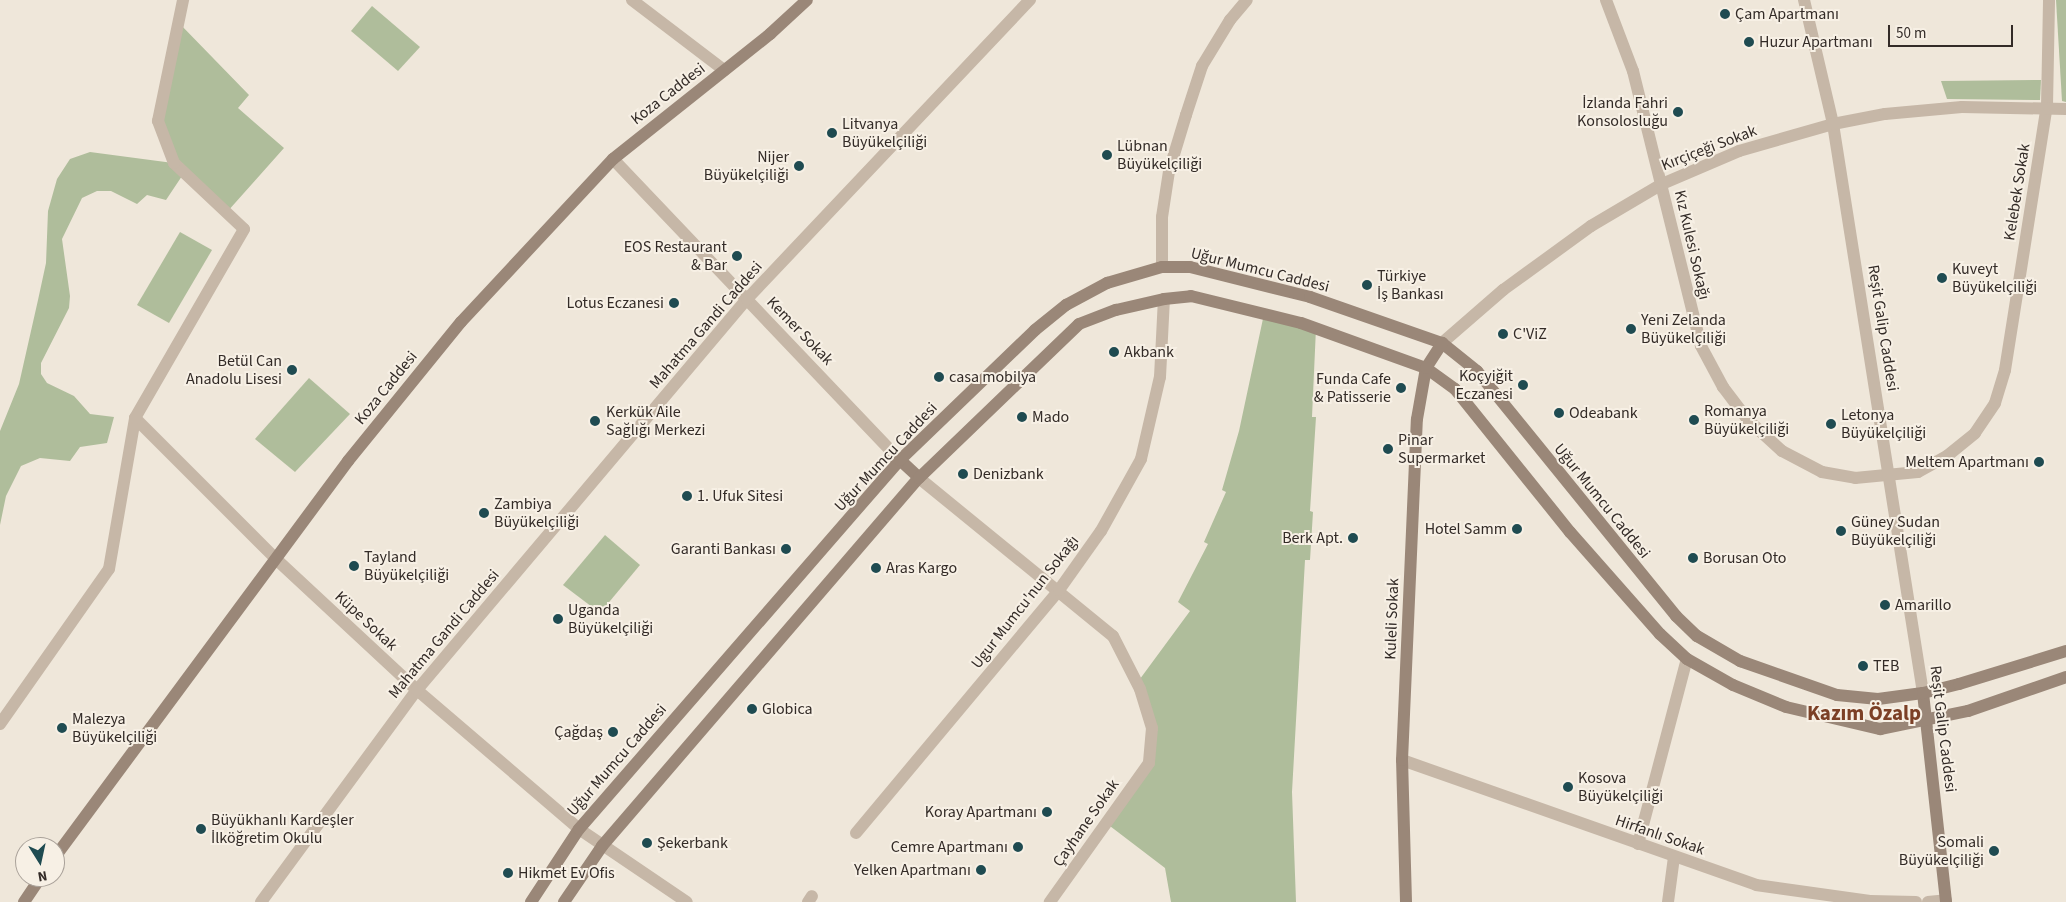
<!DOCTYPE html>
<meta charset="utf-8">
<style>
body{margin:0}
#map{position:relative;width:2066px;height:902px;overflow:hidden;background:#efe7da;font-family:"Source Sans 3",sans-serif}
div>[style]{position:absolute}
.green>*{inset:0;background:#afbd9b}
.street>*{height:12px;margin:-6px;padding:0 6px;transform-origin:6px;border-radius:6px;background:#c6b7a7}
.secondary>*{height:12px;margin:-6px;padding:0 6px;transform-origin:6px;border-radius:6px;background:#9a8778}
.dots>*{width:14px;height:14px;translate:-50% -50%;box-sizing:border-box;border:2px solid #f7f0e5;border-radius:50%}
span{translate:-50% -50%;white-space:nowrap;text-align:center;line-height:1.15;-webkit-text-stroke:4px #f7f0e5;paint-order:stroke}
.poi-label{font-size:16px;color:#332b27}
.left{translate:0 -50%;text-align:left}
.right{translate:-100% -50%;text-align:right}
.street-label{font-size:16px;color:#332b27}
.district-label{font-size:21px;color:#7c4026;font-weight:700}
.north{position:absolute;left:15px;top:837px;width:50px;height:50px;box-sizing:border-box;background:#f7f0e5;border:1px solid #a9a199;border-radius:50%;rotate:170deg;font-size:14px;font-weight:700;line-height:20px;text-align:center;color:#332b27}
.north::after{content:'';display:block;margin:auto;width:18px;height:22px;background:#1f4b51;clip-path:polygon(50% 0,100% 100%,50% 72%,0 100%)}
.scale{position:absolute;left:1888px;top:25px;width:125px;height:22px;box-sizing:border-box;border:2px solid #332b27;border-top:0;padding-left:6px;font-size:15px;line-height:18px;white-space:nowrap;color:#332b27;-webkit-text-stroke:4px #f7f0e5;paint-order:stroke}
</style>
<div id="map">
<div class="green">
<div style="clip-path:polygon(2056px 0,2066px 0,2066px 102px,2062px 101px)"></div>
<div style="clip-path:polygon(372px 6px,420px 47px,398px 71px,351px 31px)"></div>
<div style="clip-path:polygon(178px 22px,249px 95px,238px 108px,284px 148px,227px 212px,184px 173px,166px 200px,147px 195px,137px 204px,111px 191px,97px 191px,82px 198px,62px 239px,70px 296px,69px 308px,41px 363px,41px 374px,47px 383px,74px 396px,90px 414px,114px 417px,107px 443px,80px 447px,70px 461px,40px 458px,21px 466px,6px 496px,0 525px,0 431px,19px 384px,38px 300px,46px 263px,48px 211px,57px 179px,70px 159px,90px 152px,173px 163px,158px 121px)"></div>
<div style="clip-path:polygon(2041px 80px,2040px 100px,1947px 99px,1941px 81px)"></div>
<div style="clip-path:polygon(180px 232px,212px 250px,169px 323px,137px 305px)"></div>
<div style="clip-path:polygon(1264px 314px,1316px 328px,1312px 417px,1316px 417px,1310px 511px,1313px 512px,1310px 560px,1305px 560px,1292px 792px,1296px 902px,1171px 902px,1165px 868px,1106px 823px,1149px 763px,1152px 728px,1137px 683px,1190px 611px,1178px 602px,1208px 544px,1204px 542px,1226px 492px,1222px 490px,1239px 431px)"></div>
<div style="clip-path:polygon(309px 378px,350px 414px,295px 472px,255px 439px)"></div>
<div style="clip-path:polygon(605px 535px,640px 565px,600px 613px,563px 585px)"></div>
</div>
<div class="street">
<div style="left:632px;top:0;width:116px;rotate:37.3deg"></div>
<div style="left:1606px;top:0;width:76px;rotate:69.2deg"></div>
<div style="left:1633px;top:71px;width:283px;rotate:76.1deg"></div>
<div style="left:1701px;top:346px;width:47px;rotate:61.8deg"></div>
<div style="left:1723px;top:387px;width:41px;rotate:52.9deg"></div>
<div style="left:1748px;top:420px;width:46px;rotate:42.4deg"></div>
<div style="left:1782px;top:451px;width:45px;rotate:27.7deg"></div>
<div style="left:1822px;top:472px;width:34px;rotate:10deg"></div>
<div style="left:1855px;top:478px;width:63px;rotate:-5.4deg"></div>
<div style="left:1918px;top:472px;width:33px;rotate:-29deg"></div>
<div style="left:1947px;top:456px;width:36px;rotate:-39deg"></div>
<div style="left:1975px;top:433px;width:36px;rotate:-56deg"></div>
<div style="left:1995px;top:403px;width:34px;rotate:-73deg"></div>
<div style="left:2005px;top:370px;width:267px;rotate:-81deg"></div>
<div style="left:2047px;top:106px;width:106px;rotate:-88.9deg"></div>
<div style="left:1804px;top:0;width:127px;rotate:76.8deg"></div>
<div style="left:1833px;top:124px;width:576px;rotate:81.01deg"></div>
<div style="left:613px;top:159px;width:416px;rotate:46.4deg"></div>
<div style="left:1162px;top:267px;width:50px;rotate:-90deg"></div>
<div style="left:1162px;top:217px;width:47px;rotate:-81.3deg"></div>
<div style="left:1169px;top:171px;width:59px;rotate:-73.1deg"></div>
<div style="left:1186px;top:115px;width:52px;rotate:-71.9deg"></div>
<div style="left:1202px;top:66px;width:54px;rotate:-58.7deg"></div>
<div style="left:1230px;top:20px;width:26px;rotate:-50deg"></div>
<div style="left:1442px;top:343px;width:81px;rotate:-41deg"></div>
<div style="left:1503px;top:290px;width:109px;rotate:-36deg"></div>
<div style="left:1591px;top:226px;width:82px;rotate:-30.6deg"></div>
<div style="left:1662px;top:184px;width:84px;rotate:-23.2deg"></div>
<div style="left:1739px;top:151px;width:98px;rotate:-16deg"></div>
<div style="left:1833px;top:124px;width:53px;rotate:-10.9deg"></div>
<div style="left:1885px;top:114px;width:77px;rotate:-5.2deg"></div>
<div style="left:1962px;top:107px;width:104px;rotate:1.1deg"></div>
<div style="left:135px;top:418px;width:201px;rotate:45deg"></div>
<div style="left:277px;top:560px;width:191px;rotate:42.9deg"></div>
<div style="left:417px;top:690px;width:213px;rotate:40.6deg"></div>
<div style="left:579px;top:829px;width:130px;rotate:34.1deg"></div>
<div style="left:919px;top:478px;width:250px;rotate:39.2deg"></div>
<div style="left:1113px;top:636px;width:59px;rotate:63deg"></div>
<div style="left:1140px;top:689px;width:41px;rotate:72.9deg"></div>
<div style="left:1152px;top:728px;width:35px;rotate:95deg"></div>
<div style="left:1149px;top:763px;width:171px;rotate:125.5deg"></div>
<div style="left:0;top:724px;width:189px;rotate:-54.9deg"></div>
<div style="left:109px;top:569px;width:153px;rotate:-80.2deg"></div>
<div style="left:135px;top:418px;width:218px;rotate:-60deg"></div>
<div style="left:244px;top:229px;width:96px;rotate:-136.7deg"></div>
<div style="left:174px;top:163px;width:45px;rotate:-110.9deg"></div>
<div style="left:158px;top:121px;width:124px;rotate:-78.3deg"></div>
<div style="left:1402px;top:760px;width:375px;rotate:19.4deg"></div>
<div style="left:1756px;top:885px;width:115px;rotate:8deg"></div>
<div style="left:1870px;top:901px;width:46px;rotate:1.2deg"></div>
<div style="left:856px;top:833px;width:317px;rotate:-50.1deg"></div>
<div style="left:1059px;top:590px;width:72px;rotate:-54.6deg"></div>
<div style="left:1101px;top:531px;width:82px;rotate:-60.9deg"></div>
<div style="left:1141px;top:459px;width:84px;rotate:-77deg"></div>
<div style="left:1160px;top:377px;width:78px;rotate:-87.1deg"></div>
<div style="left:1638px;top:844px;width:191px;rotate:-75.2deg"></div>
<div style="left:261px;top:902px;width:263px;rotate:-53.7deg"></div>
<div style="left:417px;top:690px;width:512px;rotate:-49.84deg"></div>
<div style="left:747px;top:299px;width:412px;rotate:-46.6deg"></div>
<div style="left:808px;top:902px;width:7px;rotate:-56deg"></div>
<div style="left:1668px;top:902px;width:45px;rotate:-82.4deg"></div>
<div style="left:1928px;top:902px;width:18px;rotate:-6deg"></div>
</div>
<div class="secondary">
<div style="left:900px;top:460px;width:26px;rotate:43deg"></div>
<div style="left:1923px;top:693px;width:210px;rotate:83.7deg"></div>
<div style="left:55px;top:857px;width:493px;rotate:-53.5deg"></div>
<div style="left:348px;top:461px;width:179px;rotate:-50.9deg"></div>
<div style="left:461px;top:322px;width:223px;rotate:-47deg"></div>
<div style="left:613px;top:159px;width:201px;rotate:-38.5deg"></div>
<div style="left:770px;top:34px;width:50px;rotate:-42.6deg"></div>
<div style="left:24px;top:902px;width:30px;rotate:-56deg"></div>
<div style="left:531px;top:902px;width:87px;rotate:-56.7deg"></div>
<div style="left:579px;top:829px;width:489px;rotate:-49deg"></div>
<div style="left:900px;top:460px;width:187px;rotate:-43.9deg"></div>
<div style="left:1035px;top:330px;width:40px;rotate:-39deg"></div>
<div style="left:1066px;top:305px;width:47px;rotate:-28.2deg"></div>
<div style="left:1107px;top:283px;width:57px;rotate:-16.2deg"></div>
<div style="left:1162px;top:267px;width:28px"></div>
<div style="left:1190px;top:267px;width:124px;rotate:14deg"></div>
<div style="left:1310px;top:297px;width:140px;rotate:19.2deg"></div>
<div style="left:1442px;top:343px;width:45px;rotate:38.7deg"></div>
<div style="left:1477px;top:371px;width:316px;rotate:50.9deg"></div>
<div style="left:1676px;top:616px;width:29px;rotate:44deg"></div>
<div style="left:1697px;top:636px;width:50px;rotate:30.2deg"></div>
<div style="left:1740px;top:661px;width:103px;rotate:19.3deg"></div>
<div style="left:1837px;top:695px;width:41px;rotate:5.6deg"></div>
<div style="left:1878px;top:699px;width:45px;rotate:-7.6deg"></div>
<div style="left:1923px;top:693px;width:37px;rotate:-14deg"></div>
<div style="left:1959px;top:684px;width:112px;rotate:-17.1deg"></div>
<div style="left:564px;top:902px;width:68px;rotate:-55.8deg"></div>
<div style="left:602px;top:846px;width:486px;rotate:-49.3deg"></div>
<div style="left:919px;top:478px;width:222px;rotate:-43.9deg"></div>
<div style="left:1079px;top:324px;width:40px;rotate:-21deg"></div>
<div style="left:1116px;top:310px;width:49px;rotate:-12.9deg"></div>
<div style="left:1164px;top:299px;width:27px;rotate:-6deg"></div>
<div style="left:1191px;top:296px;width:113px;rotate:13.8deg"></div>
<div style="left:1301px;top:323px;width:133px;rotate:19.8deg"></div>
<div style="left:1426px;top:368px;width:36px;rotate:36deg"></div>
<div style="left:1455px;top:389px;width:184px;rotate:51.2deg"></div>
<div style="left:1570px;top:532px;width:136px;rotate:48.6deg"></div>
<div style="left:1660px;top:634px;width:37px;rotate:43deg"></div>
<div style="left:1687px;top:659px;width:53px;rotate:29.5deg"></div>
<div style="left:1733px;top:685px;width:57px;rotate:22.5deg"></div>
<div style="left:1786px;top:707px;width:97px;rotate:13.2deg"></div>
<div style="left:1880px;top:729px;width:90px;rotate:-11.6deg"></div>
<div style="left:1968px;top:711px;width:104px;rotate:-19.1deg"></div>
<div style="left:1406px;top:902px;width:142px;rotate:-91.6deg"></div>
<div style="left:1402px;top:760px;width:341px;rotate:-87.5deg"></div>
<div style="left:1417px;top:419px;width:52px;rotate:-80deg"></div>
<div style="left:1426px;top:368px;width:30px;rotate:-57deg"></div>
</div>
<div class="dots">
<div style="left:1725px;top:14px;background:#1f4b51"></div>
<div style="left:1749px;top:42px;background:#1f4b51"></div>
<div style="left:1678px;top:112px;background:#1f4b51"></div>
<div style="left:832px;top:133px;background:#1f4b51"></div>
<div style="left:1107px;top:155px;background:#1f4b51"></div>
<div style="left:799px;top:166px;background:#1f4b51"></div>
<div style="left:737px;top:256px;background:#1f4b51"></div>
<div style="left:1942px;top:278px;background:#1f4b51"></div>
<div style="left:1367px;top:285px;background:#1f4b51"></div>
<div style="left:674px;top:303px;background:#1f4b51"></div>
<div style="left:1631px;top:329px;background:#1f4b51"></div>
<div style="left:1503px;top:334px;background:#1f4b51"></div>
<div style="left:1114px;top:352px;background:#1f4b51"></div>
<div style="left:292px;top:370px;background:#1f4b51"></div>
<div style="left:939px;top:377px;background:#1f4b51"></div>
<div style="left:1523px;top:385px;background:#1f4b51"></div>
<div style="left:1401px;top:388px;background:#1f4b51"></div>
<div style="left:1559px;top:413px;background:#1f4b51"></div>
<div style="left:1022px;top:417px;background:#1f4b51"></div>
<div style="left:1694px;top:420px;background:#1f4b51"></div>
<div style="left:595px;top:421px;background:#1f4b51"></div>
<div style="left:1831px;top:424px;background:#1f4b51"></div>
<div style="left:1388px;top:449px;background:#1f4b51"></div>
<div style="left:2039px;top:462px;background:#1f4b51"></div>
<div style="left:963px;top:474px;background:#1f4b51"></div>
<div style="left:687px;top:496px;background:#1f4b51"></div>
<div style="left:484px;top:513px;background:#1f4b51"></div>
<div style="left:1517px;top:529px;background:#1f4b51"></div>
<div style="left:1841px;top:531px;background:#1f4b51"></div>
<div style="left:1353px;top:538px;background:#1f4b51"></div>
<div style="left:786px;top:549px;background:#1f4b51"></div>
<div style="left:1693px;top:558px;background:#1f4b51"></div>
<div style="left:354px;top:566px;background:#1f4b51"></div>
<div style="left:876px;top:568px;background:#1f4b51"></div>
<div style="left:1885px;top:605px;background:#1f4b51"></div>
<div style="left:558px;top:619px;background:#1f4b51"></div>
<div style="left:1863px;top:666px;background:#1f4b51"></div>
<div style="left:752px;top:709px;background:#1f4b51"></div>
<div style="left:62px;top:728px;background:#1f4b51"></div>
<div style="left:613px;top:732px;background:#1f4b51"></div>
<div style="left:1568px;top:787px;background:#1f4b51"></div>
<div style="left:1047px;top:812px;background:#1f4b51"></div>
<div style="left:201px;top:829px;background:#1f4b51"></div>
<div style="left:647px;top:843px;background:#1f4b51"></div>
<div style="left:1018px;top:847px;background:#1f4b51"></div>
<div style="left:1994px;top:851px;background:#1f4b51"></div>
<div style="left:981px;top:870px;background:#1f4b51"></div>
<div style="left:508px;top:873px;background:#1f4b51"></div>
</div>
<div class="poi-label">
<span class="left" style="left:1735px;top:14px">Çam Apartmanı</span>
<span class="left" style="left:1759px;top:42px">Huzur Apartmanı</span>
<span class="right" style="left:1668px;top:112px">İzlanda Fahri<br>Konsolosluğu</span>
<span class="left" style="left:842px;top:133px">Litvanya<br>Büyükelçiliği</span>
<span class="left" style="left:1117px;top:155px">Lübnan<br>Büyükelçiliği</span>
<span class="right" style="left:789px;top:166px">Nijer<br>Büyükelçiliği</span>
<span class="right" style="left:727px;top:256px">EOS Restaurant<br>&amp; Bar</span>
<span class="left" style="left:1952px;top:278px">Kuveyt<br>Büyükelçiliği</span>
<span class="left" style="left:1377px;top:285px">Türkiye<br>İş Bankası</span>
<span class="right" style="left:664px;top:303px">Lotus Eczanesi</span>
<span class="left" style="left:1641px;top:329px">Yeni Zelanda<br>Büyükelçiliği</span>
<span class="left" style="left:1513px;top:334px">C'ViZ</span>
<span class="left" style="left:1124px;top:352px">Akbank</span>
<span class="right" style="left:282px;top:370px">Betül Can<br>Anadolu Lisesi</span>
<span class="right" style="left:1513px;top:385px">Koçyiğit<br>Eczanesi</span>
<span class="left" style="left:949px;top:377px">casa mobilya</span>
<span class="right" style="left:1391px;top:388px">Funda Cafe<br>&amp; Patisserie</span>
<span class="left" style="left:1704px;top:420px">Romanya<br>Büyükelçiliği</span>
<span class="left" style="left:606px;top:421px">Kerkük Aile<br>Sağlığı Merkezi</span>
<span class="left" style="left:1569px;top:413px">Odeabank</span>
<span class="left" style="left:1841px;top:424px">Letonya<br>Büyükelçiliği</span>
<span class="left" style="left:1032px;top:417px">Mado</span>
<span class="left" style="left:1398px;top:449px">Pinar<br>Supermarket</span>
<span class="right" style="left:2029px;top:462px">Meltem Apartmanı</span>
<span class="left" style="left:973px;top:474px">Denizbank</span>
<span class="left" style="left:697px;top:496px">1. Ufuk Sitesi</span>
<span class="left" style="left:494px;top:513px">Zambiya<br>Büyükelçiliği</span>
<span class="left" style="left:1851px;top:531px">Güney Sudan<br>Büyükelçiliği</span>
<span class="right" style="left:1507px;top:529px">Hotel Samm</span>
<span class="right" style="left:1343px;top:538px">Berk Apt.</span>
<span class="right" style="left:776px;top:549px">Garanti Bankası</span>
<span class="left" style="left:364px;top:566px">Tayland<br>Büyükelçiliği</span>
<span class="left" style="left:1703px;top:558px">Borusan Oto</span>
<span class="left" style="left:886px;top:568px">Aras Kargo</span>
<span class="left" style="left:1895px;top:605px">Amarillo</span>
<span class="left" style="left:568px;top:619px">Uganda<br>Büyükelçiliği</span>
<span class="left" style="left:1873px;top:666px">TEB</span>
<span class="left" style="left:762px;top:709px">Globica</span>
<span class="left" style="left:72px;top:728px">Malezya<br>Büyükelçiliği</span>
<span class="right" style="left:603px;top:732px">Çağdaş</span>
<span class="left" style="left:1578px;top:787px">Kosova<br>Büyükelçiliği</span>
<span class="right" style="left:1037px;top:812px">Koray Apartmanı</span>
<span class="left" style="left:211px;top:829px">Büyükhanlı Kardeşler<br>İlköğretim Okulu</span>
<span class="right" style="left:1984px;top:851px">Somali<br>Büyükelçiliği</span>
<span class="left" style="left:657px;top:843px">Şekerbank</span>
<span class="right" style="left:1008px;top:847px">Cemre Apartmanı</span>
<span class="right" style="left:971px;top:870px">Yelken Apartmanı</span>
<span class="left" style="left:518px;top:873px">Hikmet Ev Ofis</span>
</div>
<div class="street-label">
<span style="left:668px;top:94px;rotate:-38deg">Koza Caddesi</span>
<span style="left:1709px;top:148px;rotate:-21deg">Kırçiçeği Sokak</span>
<span style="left:2017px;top:192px;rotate:-81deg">Kelebek Sokak</span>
<span style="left:1692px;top:245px;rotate:77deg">Kız Kulesi Sokağı</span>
<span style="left:1260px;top:270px;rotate:14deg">Uğur Mumcu Caddesi</span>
<span style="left:706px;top:325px;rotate:-49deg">Mahatma Gandi Caddesi</span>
<span style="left:1883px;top:328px;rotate:81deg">Reşit Galip Caddesi</span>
<span style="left:800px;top:331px;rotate:46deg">Kemer Sokak</span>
<span style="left:386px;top:388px;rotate:-51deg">Koza Caddesi</span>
<span style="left:886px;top:457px;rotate:-47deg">Uğur Mumcu Caddesi</span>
<span style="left:1602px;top:501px;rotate:51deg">Uğur Mumcu Caddesi</span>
<span style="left:1025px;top:602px;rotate:-52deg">Ugur Mumcu'nun Sokağı</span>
<span style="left:1392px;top:619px;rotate:-88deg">Kuleli Sokak</span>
<span style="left:366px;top:621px;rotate:43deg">Küpe Sokak</span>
<span style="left:444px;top:634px;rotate:-50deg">Mahatma Gandi Caddesi</span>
<span style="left:1943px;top:729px;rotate:83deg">Reşit Galip Caddesi</span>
<span style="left:617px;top:760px;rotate:-49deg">Uğur Mumcu Caddesi</span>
<span style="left:1086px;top:823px;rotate:-55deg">Çayhane Sokak</span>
<span style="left:1660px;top:835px;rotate:19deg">Hirfanlı Sokak</span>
</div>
<div class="district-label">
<span style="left:1864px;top:713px">Kazım Özalp</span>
</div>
<div class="north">N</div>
<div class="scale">50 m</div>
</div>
